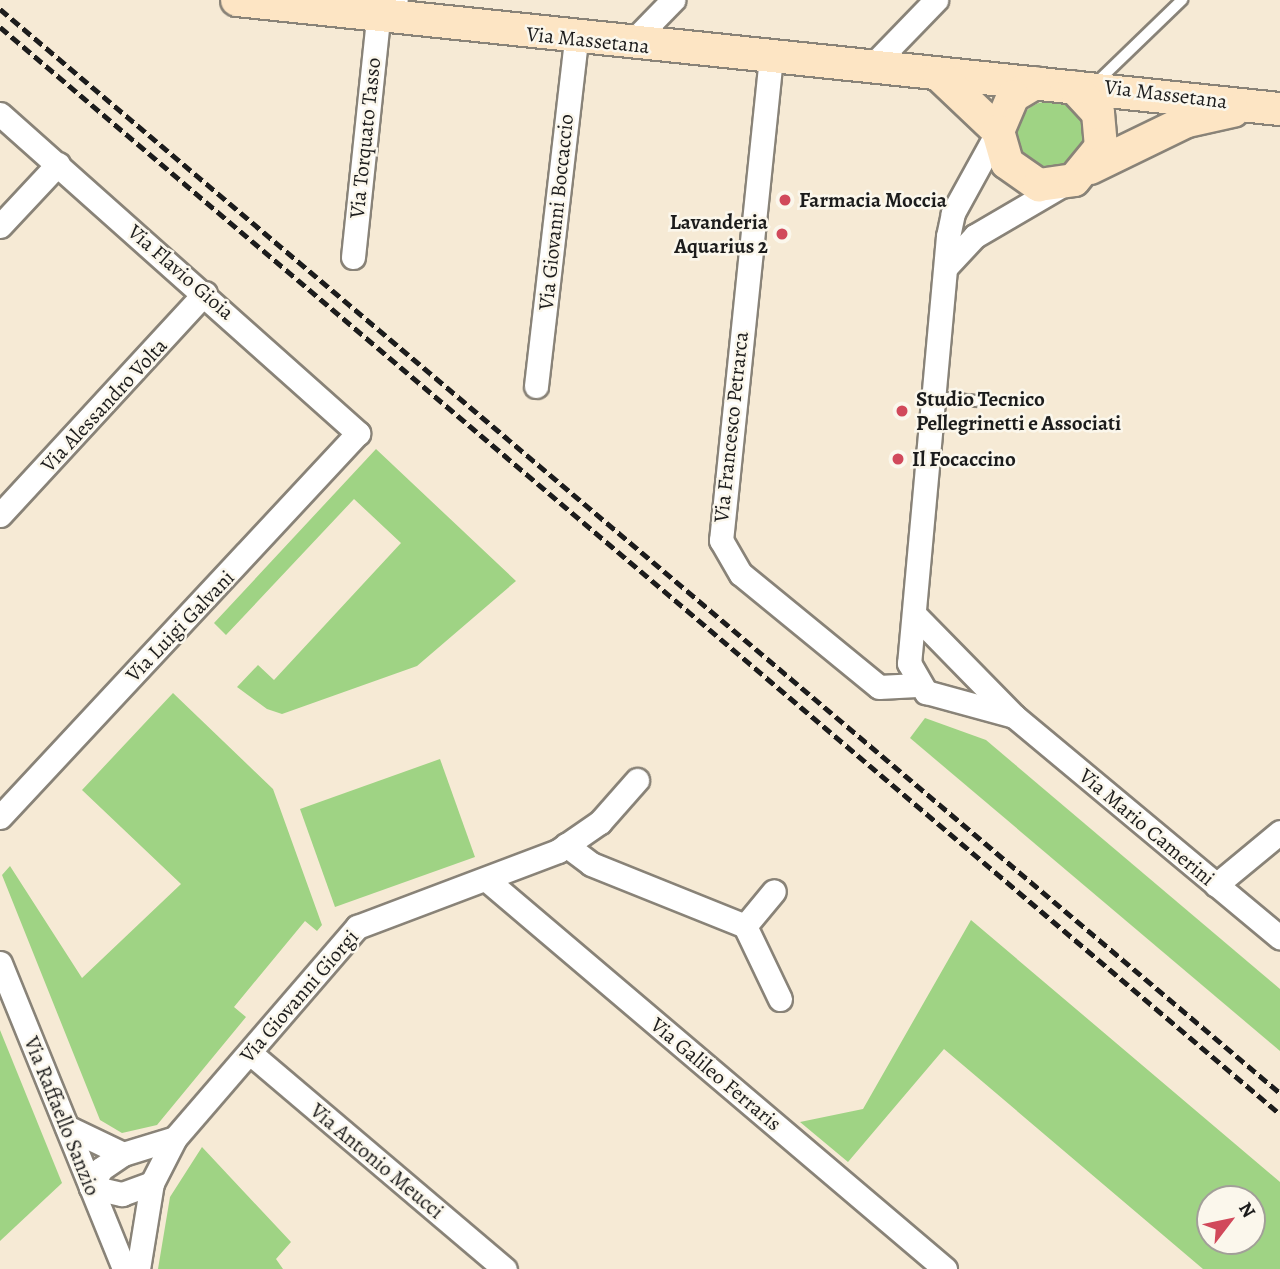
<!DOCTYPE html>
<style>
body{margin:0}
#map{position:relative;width:1280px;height:1269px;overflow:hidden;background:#f6ead5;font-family:Alegreya,serif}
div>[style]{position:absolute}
.green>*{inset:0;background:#9fd384}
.round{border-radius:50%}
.roads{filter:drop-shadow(2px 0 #898378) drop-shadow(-2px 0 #898378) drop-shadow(0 2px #898378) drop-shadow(0 -2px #898378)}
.service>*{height:10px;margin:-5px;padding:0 5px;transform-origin:5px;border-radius:5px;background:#fff}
.minor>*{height:23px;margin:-11.5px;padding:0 11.5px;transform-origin:11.5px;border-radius:11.5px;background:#fff}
.secondary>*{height:32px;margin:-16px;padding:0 16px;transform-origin:16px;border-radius:16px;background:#fde5c4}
.rail>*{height:5px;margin-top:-2.5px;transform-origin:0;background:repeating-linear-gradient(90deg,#1c1c1c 0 10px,transparent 0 15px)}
.dots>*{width:19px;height:19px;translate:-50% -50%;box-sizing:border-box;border:4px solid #fbf7ec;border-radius:50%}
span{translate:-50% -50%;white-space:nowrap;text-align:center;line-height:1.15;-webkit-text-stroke:5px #fbf7ec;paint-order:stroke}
.street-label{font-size:21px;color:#1c1c1c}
.poi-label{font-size:21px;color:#1c1c1c;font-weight:700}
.left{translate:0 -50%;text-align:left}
.right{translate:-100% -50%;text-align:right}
.north{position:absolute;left:1196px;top:1185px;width:70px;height:70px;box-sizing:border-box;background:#fbf7ec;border:2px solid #a29f99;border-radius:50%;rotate:58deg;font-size:19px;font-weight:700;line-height:28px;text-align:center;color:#1c1c1c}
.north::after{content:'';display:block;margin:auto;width:24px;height:32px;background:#d1495b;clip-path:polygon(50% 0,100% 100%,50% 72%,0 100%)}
</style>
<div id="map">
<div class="green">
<div class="round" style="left:1017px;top:101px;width:66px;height:66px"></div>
<div style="clip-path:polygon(376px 449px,516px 581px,417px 666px,282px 714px,267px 709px,237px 687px,258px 665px,274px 680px,401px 543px,354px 499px,226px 635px,214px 623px)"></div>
<div style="clip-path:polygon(173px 693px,273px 789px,322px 925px,317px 931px,305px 921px,234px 1007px,246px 1017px,157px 1125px,122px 1133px,100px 1120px,2px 875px,10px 866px,82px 978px,181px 884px,82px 790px)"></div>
<div style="clip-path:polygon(925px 718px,986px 740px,1280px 989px,1280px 1051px,910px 738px)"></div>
<div style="clip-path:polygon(440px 759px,475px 857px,335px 907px,300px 809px)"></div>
<div style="clip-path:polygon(evenodd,971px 920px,1280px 1182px,1280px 1269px,1203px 1269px,944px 1049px,848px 1162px,800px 1122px,863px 1109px,971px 920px,1210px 1199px,1252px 1199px,1252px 1241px,1210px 1241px,1210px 1199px)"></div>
<div style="clip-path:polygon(0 1030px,62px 1183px,0 1241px)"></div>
<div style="clip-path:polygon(202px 1147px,291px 1242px,276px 1259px,283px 1269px,158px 1269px,170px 1197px)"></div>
</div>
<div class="roads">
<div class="service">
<div style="left:1096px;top:83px;width:120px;rotate:-44deg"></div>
<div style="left:935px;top:397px;width:41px;rotate:5.6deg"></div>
</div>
<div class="minor">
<div style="left:630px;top:44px;width:62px;rotate:-45.7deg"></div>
<div style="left:771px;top:57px;width:486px;rotate:95.9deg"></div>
<div style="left:721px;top:540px;width:39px;rotate:60deg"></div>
<div style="left:741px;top:574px;width:178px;rotate:39.3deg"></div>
<div style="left:879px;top:687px;width:38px;rotate:-3deg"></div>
<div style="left:870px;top:68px;width:95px;rotate:-45.9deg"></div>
<div style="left:0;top:114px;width:480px;rotate:41.7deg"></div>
<div style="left:358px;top:433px;width:525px;rotate:132.99deg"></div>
<div style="left:998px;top:131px;width:94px;rotate:118.8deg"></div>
<div style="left:953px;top:213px;width:24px;rotate:102deg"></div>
<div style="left:948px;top:236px;width:429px;rotate:95.2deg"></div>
<div style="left:909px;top:663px;width:34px;rotate:60deg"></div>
<div style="left:926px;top:692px;width:91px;rotate:15.3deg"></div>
<div style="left:0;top:226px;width:85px;rotate:-46.9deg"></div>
<div style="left:353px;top:257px;width:240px;rotate:-84deg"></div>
<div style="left:378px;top:18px;width:25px;rotate:-45deg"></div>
<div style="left:947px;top:266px;width:41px;rotate:-47deg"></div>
<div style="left:975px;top:236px;width:103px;rotate:-30.3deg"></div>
<div style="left:536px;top:386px;width:350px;rotate:-83.4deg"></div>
<div style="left:0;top:515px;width:302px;rotate:-47.3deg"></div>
<div style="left:914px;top:614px;width:143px;rotate:45.6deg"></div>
<div style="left:1014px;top:716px;width:346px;rotate:39.8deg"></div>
<div style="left:566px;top:845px;width:31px;rotate:37deg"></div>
<div style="left:591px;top:864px;width:166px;rotate:21.9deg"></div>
<div style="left:745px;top:926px;width:45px;rotate:-50.4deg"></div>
<div style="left:487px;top:880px;width:601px;rotate:40.34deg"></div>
<div style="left:1216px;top:885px;width:83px;rotate:-39.6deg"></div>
<div style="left:745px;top:926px;width:81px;rotate:64.4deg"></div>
<div style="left:0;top:963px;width:330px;rotate:67.9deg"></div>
<div style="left:250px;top:1053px;width:334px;rotate:40.3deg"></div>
<div style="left:67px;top:1127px;width:62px;rotate:25.7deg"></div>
<div style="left:123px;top:1154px;width:54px;rotate:-17.1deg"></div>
<div style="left:123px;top:1154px;width:27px;rotate:146deg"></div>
<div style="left:101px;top:1169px;width:21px;rotate:119deg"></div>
<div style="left:91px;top:1187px;width:32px;rotate:13deg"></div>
<div style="left:122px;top:1194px;width:32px;rotate:-20deg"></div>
<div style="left:138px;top:1269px;width:87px;rotate:-80.8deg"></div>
<div style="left:152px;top:1183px;width:51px;rotate:-62.9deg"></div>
<div style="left:175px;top:1138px;width:279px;rotate:-49.2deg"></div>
<div style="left:357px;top:927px;width:215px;rotate:-20.7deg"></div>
<div style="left:558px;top:851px;width:51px;rotate:-34.6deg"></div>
<div style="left:600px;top:822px;width:56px;rotate:-48.6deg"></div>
</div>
<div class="secondary">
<div style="left:237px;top:0;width:1049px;rotate:5.97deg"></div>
<div style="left:939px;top:75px;width:81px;rotate:43.5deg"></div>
<div style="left:1035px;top:83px;width:26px;rotate:149deg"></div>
<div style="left:1013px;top:96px;width:38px;rotate:113deg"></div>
<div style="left:998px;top:131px;width:33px;rotate:74deg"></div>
<div style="left:1007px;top:163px;width:39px;rotate:35deg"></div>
<div style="left:1039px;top:185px;width:35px;rotate:-8deg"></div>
<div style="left:1074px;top:180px;width:43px;rotate:-50.7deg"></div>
<div style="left:1101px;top:147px;width:34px;rotate:-95deg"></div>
<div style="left:1098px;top:113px;width:35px;rotate:-133deg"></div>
<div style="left:1090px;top:168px;width:108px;rotate:-25.9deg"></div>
<div style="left:1187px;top:121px;width:47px;rotate:-12.3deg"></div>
</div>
</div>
<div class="rail">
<div style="left:0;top:9px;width:1677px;rotate:40.26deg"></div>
<div style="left:0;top:27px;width:1679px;rotate:40.34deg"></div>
</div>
<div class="dots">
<div style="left:785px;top:200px;background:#d1495b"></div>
<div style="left:782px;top:234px;background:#d1495b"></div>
<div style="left:902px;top:411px;background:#d1495b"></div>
<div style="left:898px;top:459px;background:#d1495b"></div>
</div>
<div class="street-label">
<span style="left:588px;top:40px;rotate:6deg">Via Massetana</span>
<span style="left:1166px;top:94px;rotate:7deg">Via Massetana</span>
<span style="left:365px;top:138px;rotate:-84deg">Via Torquato Tasso</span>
<span style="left:556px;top:212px;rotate:-84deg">Via Giovanni Boccaccio</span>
<span style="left:181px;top:272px;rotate:41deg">Via Flavio Gioia</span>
<span style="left:104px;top:405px;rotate:-47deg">Via Alessandro Volta</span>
<span style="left:731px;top:427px;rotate:-84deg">Via Francesco Petrarca</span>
<span style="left:180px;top:626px;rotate:-46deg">Via Luigi Galvani</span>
<span style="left:1147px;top:827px;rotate:40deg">Via Mario Camerini</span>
<span style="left:299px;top:996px;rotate:-49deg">Via Giovanni Giorgi</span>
<span style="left:716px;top:1074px;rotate:40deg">Via Galileo Ferraris</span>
<span style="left:62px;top:1116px;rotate:68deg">Via Raffaello Sanzio</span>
<span style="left:377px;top:1161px;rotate:40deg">Via Antonio Meucci</span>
</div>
<div class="poi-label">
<span class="left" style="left:799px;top:200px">Farmacia Moccia</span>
<span class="right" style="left:768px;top:234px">Lavanderia<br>Aquarius 2</span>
<span class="left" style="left:916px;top:411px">Studio Tecnico<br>Pellegrinetti e Associati</span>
<span class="left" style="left:912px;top:459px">Il Focaccino</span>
</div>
<div class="north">N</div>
</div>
